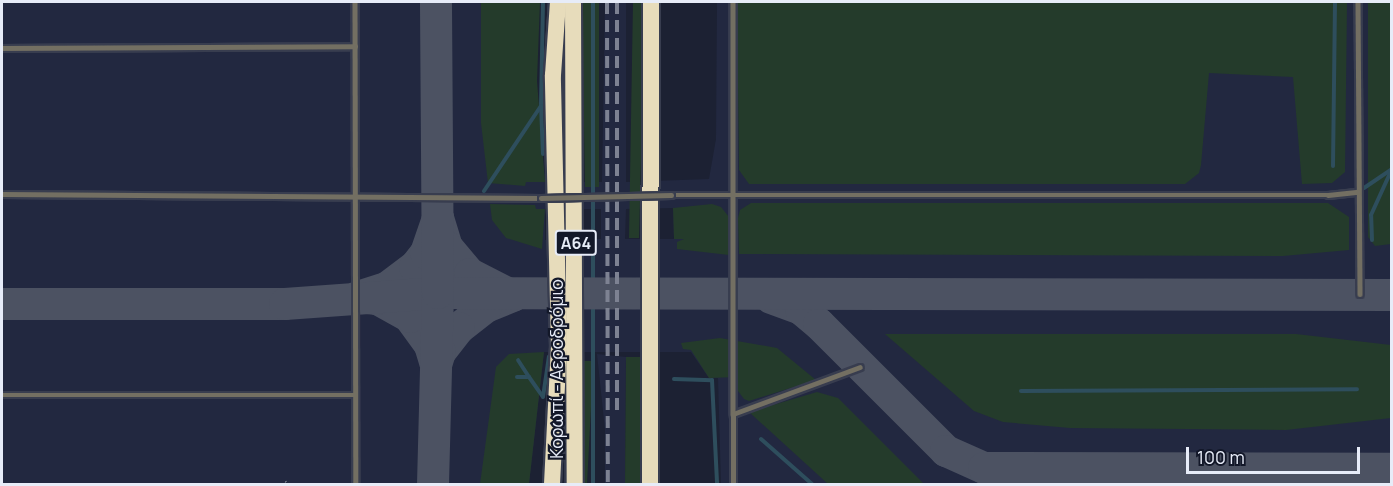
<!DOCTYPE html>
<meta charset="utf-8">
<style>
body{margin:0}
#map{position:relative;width:1393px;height:486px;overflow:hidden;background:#1c2133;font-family:Manrope,sans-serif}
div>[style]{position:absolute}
.built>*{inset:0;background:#222840}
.green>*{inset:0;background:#243b2b}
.stream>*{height:4px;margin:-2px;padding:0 2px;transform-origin:2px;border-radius:2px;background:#2e4e5d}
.taxiway>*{height:32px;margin:-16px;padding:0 16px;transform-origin:16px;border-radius:16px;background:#4c5262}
.path>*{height:2px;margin-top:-1px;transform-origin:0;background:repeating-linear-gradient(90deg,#686d7d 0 1.5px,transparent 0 6px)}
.roads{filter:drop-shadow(2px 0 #383d4f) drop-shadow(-2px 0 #383d4f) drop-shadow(0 2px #383d4f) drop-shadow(0 -2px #383d4f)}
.service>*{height:4.5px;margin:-2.25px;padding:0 2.25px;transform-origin:2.25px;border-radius:2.25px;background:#736f62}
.motorway>*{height:16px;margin:-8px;padding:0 8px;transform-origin:8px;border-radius:8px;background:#e7dcbb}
.rail>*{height:4px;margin-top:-2px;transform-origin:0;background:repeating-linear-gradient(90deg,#7d8292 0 12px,transparent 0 18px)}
.bridges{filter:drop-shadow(2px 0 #383d4f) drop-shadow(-2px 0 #383d4f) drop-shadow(0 2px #383d4f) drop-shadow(0 -2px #383d4f)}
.service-bridge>*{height:4.5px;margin:-2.25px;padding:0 2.25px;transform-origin:2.25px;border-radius:2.25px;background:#736f62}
span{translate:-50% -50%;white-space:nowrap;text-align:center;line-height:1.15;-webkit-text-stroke:4.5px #131829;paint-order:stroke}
.shield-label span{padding:2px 4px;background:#131829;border:2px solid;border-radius:4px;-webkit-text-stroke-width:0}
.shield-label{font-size:16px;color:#e7ecf8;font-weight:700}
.street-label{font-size:18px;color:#e7ecf8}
.frame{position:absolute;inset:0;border:3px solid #e7ecf8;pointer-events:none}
.scale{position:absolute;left:1186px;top:447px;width:174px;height:27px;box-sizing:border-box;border:3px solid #e7ecf8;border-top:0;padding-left:8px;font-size:18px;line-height:21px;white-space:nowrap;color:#e7ecf8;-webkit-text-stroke:4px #131829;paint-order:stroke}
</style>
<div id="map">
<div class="built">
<div style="clip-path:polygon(evenodd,2px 2px,522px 2px,546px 182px,602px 182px,605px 2px,626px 2px,626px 182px,709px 179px,716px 139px,717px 2px,1391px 2px,1391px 484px,721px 484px,718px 378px,709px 378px,691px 352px,544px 352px,529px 484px,2px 484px,2px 2px,673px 208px,674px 239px,625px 239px,626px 209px,673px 208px,2px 2px,545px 209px,601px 209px,601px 239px,545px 240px,545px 209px)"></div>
<div style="clip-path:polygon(597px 354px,626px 357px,625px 484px,605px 484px,605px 430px)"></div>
</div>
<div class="green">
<div style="clip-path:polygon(481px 2px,540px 2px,537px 81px,545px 182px,526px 182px,525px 186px,488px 183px,481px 123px)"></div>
<div style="clip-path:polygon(582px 2px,599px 2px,599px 187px,585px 187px)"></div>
<div style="clip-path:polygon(633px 2px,645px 2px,639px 238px,629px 238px)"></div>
<div style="clip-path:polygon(737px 2px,1347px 2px,1345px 172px,1332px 183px,1302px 184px,1293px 77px,1209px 73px,1201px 165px,1199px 173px,1185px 184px,749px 184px,739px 170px)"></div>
<div style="clip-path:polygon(1368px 2px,1392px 2px,1391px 244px,1375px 246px,1368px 237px)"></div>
<div style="clip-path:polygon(751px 203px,1328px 203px,1349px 217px,1349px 250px,1283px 256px,739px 254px,738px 218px,740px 210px)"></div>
<div style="clip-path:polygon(490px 204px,535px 205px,536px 209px,545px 209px,542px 249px,506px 238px,492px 220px)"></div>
<div style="clip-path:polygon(712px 204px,721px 207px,729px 217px,729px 255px,677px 249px,677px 242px,684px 239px,674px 239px,673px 208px)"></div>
<div style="clip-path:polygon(885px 334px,1296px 334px,1391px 345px,1391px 418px,1286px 430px,1070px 428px,1003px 422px,974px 411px)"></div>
<div style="clip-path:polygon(720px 338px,777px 348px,816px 380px,749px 401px,744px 399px,738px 391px,737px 377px,709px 378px,691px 350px,683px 349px,681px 343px)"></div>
<div style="clip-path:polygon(544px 352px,529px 484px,480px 484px,496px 367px,509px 354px)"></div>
<div style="clip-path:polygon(626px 357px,641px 357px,643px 484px,625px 484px)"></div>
<div style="clip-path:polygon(584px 361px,591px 361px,592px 388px,587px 484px,581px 484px)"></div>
<div style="clip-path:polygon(817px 392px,838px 398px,924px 484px,828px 484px,749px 412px)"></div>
</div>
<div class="stream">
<div style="left:593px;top:2px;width:482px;rotate:90deg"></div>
<div style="left:541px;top:106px;width:104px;rotate:-88.9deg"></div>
<div style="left:1333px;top:166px;width:164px;rotate:-89.3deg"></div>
<div style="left:1364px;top:188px;width:34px;rotate:-34deg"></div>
<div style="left:484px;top:191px;width:102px;rotate:-56.2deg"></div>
<div style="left:541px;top:106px;width:48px;rotate:87.6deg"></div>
<div style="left:1372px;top:240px;width:25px;rotate:-92deg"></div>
<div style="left:1371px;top:215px;width:51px;rotate:-65.5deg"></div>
<div style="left:517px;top:377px;width:12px"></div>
<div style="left:529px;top:377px;width:20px;rotate:-123deg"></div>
<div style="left:529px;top:377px;width:24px;rotate:55deg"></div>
<div style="left:543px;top:397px;width:41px;rotate:-81.7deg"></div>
<div style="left:674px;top:379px;width:38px;rotate:2deg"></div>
<div style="left:712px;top:380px;width:104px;rotate:87.2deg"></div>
<div style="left:1021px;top:391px;width:336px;rotate:-0.3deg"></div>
<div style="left:761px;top:439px;width:68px;rotate:41.4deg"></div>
</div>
<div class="taxiway">
<div style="left:438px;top:218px;width:30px;rotate:73deg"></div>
<div style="left:447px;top:247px;width:35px;rotate:50deg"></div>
<div style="left:470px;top:274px;width:48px;rotate:27.1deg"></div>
<div style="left:513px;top:296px;width:29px;rotate:158deg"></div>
<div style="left:486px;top:307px;width:34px;rotate:142deg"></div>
<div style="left:459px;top:328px;width:31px;rotate:128deg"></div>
<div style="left:440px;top:352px;width:14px;rotate:107deg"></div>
<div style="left:436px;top:365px;width:21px;rotate:-107deg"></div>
<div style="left:430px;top:345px;width:34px;rotate:-126deg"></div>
<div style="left:410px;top:317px;width:38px;rotate:-151deg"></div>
<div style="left:377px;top:299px;width:19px;rotate:-174deg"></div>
<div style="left:358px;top:297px;width:32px;rotate:-18deg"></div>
<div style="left:388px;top:287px;width:34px;rotate:-37deg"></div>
<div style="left:415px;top:267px;width:18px;rotate:-52deg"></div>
<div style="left:426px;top:253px;width:37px;rotate:-71deg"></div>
<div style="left:771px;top:298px;width:32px;rotate:20deg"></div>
<div style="left:801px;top:309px;width:23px;rotate:40deg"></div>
<div style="left:819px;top:324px;width:180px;rotate:45deg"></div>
<div style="left:946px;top:451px;width:42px;rotate:24.1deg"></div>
<div style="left:984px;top:468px;width:408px;rotate:0.1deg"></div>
<div style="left:2px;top:304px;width:283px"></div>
<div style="left:285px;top:304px;width:153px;rotate:-4.1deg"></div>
<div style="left:438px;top:293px;width:954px;rotate:0.12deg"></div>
<div style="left:433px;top:484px;width:191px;rotate:-88.5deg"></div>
<div style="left:438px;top:293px;width:291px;rotate:-90.4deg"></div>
</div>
<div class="path">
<div style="left:285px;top:481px;width:4px;rotate:45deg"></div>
</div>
<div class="roads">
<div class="service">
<div style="left:355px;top:2px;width:482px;rotate:89.9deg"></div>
<div style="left:733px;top:2px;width:412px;rotate:90deg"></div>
<div style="left:733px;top:414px;width:135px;rotate:-20.3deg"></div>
<div style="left:1358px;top:2px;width:292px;rotate:89.6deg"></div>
<div style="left:2px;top:48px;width:353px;rotate:-0.3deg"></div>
<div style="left:2px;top:194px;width:539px;rotate:0.43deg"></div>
<div style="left:671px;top:195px;width:657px"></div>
<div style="left:1328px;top:195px;width:30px;rotate:-6deg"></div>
<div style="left:2px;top:395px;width:354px"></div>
<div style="left:733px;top:484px;width:70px;rotate:-90deg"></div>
</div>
<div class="motorway">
<div style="left:573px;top:2px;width:482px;rotate:89.8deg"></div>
<div style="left:552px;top:484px;width:136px;rotate:-87.1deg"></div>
<div style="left:559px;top:348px;width:273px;rotate:-91.3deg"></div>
<div style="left:553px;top:75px;width:73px;rotate:-86.1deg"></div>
<div style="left:650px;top:484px;width:482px;rotate:-89.9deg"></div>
</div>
</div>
<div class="rail">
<div style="left:607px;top:2px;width:482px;rotate:89.9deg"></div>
<div style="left:617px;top:410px;width:408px;rotate:-90deg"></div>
</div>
<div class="bridges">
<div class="service-bridge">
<div style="left:541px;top:198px;width:130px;rotate:-1.3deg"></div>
</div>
</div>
<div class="shield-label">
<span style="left:576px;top:243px">Α64</span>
</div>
<div class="street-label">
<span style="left:556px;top:369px;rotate:-90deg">Κορωπί - Αεροδρόμιο</span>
</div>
<div class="frame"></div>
<div class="scale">100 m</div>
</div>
